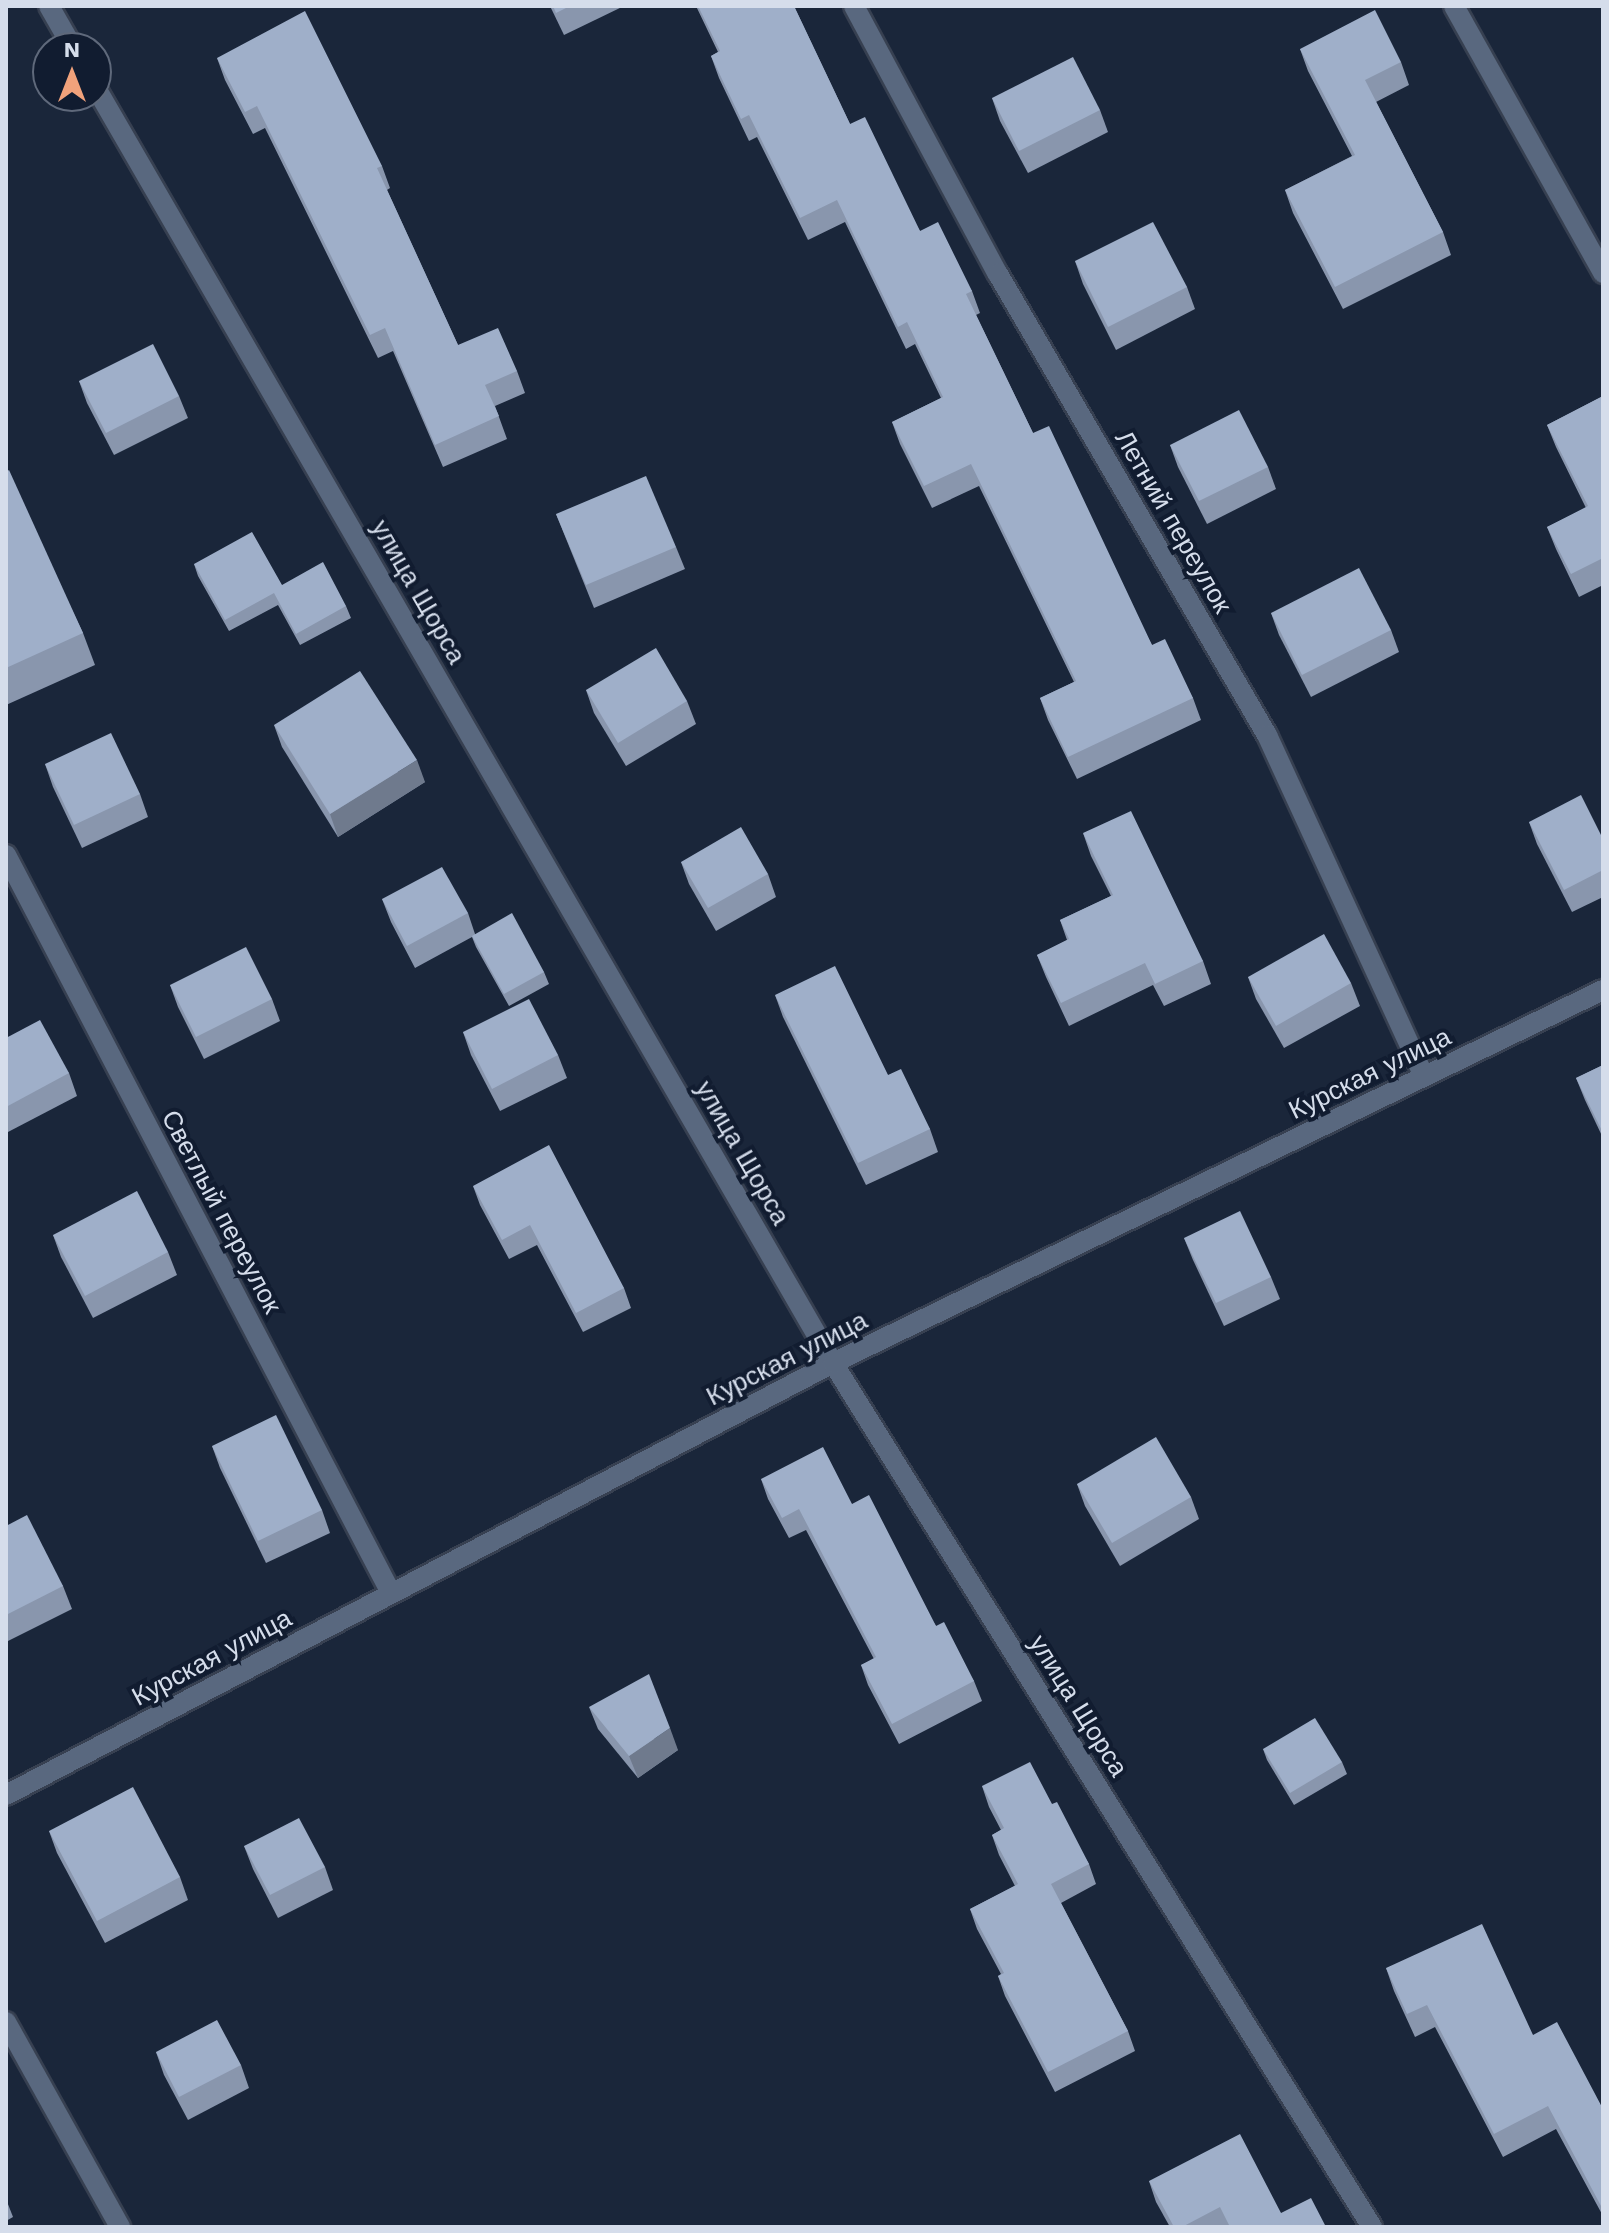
<!DOCTYPE html>
<meta charset="utf-8">
<style>
body{margin:0}
#map{position:relative;width:1609px;height:2233px;overflow:hidden;background:#1a263a;font-family:"Work Sans",sans-serif}
div>[style]{position:absolute}
.roads{filter:drop-shadow(2px 0 #374051) drop-shadow(-2px 0 #374051) drop-shadow(0 2px #374051) drop-shadow(0 -2px #374051)}
.minor>*{height:20px;margin:-10px;padding:0 10px;transform-origin:10px;border-radius:10px;background:#59687f}
.wall>*{inset:0;background:#8996ad}
.shaded-wall>*{inset:0;background:#6f7a8d}
.building>*{inset:0;background:#9fafc9}
span{translate:-50% -50%;white-space:nowrap;text-align:center;line-height:1.15;-webkit-text-stroke:8px #111c30;paint-order:stroke}
.street-label{font-size:26px;color:#d5ddeb}
.frame{position:absolute;inset:0;border:8px solid #d5ddeb;pointer-events:none}
.north{position:absolute;left:32px;top:32px;width:80px;height:80px;box-sizing:border-box;background:#111c30;border:2px solid #5f697b;border-radius:50%;rotate:0deg;font-size:22px;font-weight:700;line-height:32px;text-align:center;color:#d5ddeb}
.north::after{content:'';display:block;margin:auto;width:28px;height:36px;background:#f1a27b;clip-path:polygon(50% 0,100% 100%,50% 72%,0 100%)}
</style>
<div id="map">
<div class="roads">
<div class="minor">
<div style="left:49px;top:6px;width:48px;rotate:60.3deg"></div>
<div style="left:854px;top:6px;width:304px;rotate:61.8deg"></div>
<div style="left:998px;top:274px;width:534px;rotate:59.74deg"></div>
<div style="left:1267px;top:735px;width:376px;rotate:65.3deg"></div>
<div style="left:1454px;top:6px;width:306px;rotate:60.8deg"></div>
<div style="left:96px;top:88px;width:1473px;rotate:59.97deg"></div>
<div style="left:833px;top:1363px;width:1018px;rotate:58.04deg"></div>
<div style="left:6px;top:855px;width:832px;rotate:62.45deg"></div>
<div style="left:6px;top:1795px;width:933px;rotate:-27.58deg"></div>
<div style="left:833px;top:1363px;width:856px;rotate:-25.85deg"></div>
<div style="left:6px;top:2022px;width:235px;rotate:60.9deg"></div>
</div>
</div>
<div class="wall">
<div style="clip-path:polygon(550px 6px,624px 6px,564px 35px)"></div>
<div style="clip-path:polygon(696px 6px,794px 6px,850px 124px,920px 231px,972px 291px,980px 313px,976px 315px,1033px 433px,1152px 645px,1193px 698px,1201px 720px,1077px 779px,1048px 720px,1040px 698px,1074px 682px,979px 486px,932px 508px,900px 444px,892px 422px,941px 398px,915px 344px,906px 349px,845px 222px,808px 240px,757px 137px,749px 141px,719px 78px,711px 56px,718px 52px)"></div>
<div style="clip-path:polygon(1300px 49px,1401px 62px,1409px 85px,1376px 102px,1443px 232px,1451px 255px,1343px 309px,1293px 213px,1285px 190px,1352px 156px,1308px 71px)"></div>
<div style="clip-path:polygon(217px 58px,382px 166px,390px 188px,387px 190px,458px 345px,517px 371px,525px 393px,495px 406px,507px 439px,443px 467px,393px 351px,378px 358px,265px 128px,253px 134px,225px 80px)"></div>
<div style="clip-path:polygon(992px 98px,1100px 110px,1108px 132px,1028px 173px,1000px 121px)"></div>
<div style="clip-path:polygon(1075px 261px,1187px 287px,1195px 309px,1116px 350px,1083px 284px)"></div>
<div style="clip-path:polygon(79px 381px,179px 396px,188px 418px,114px 455px,87px 403px)"></div>
<div style="clip-path:polygon(1603px 396px,1603px 585px,1579px 597px,1556px 549px,1547px 527px,1586px 508px,1556px 447px,1547px 425px)"></div>
<div style="clip-path:polygon(1170px 445px,1268px 467px,1276px 489px,1207px 524px,1178px 467px)"></div>
<div style="clip-path:polygon(6px 472px,83px 633px,95px 665px,6px 705px)"></div>
<div style="clip-path:polygon(556px 514px,676px 547px,685px 569px,594px 608px)"></div>
<div style="clip-path:polygon(194px 564px,282px 585px,346px 606px,351px 618px,300px 645px,278px 605px,229px 631px,198px 576px)"></div>
<div style="clip-path:polygon(1271px 613px,1391px 630px,1399px 652px,1311px 697px,1279px 635px)"></div>
<div style="clip-path:polygon(586px 690px,687px 701px,696px 724px,626px 766px,594px 713px)"></div>
<div style="clip-path:polygon(274px 725px,425px 782px,338px 837px,282px 747px)"></div>
<div style="clip-path:polygon(45px 764px,140px 794px,148px 817px,82px 848px,53px 787px)"></div>
<div style="clip-path:polygon(1529px 822px,1603px 839px,1603px 897px,1572px 912px,1537px 844px)"></div>
<div style="clip-path:polygon(1083px 833px,1203px 961px,1211px 984px,1164px 1006px,1153px 985px,1069px 1026px,1046px 977px,1037px 955px,1067px 940px,1060px 920px,1111px 896px,1091px 856px)"></div>
<div style="clip-path:polygon(681px 862px,768px 874px,776px 897px,716px 931px,689px 884px)"></div>
<div style="clip-path:polygon(382px 899px,468px 913px,475px 934px,544px 972px,549px 984px,509px 1006px,476px 947px,472px 937px,415px 968px,391px 922px)"></div>
<div style="clip-path:polygon(1248px 977px,1351px 983px,1360px 1006px,1284px 1048px,1256px 999px)"></div>
<div style="clip-path:polygon(170px 985px,272px 999px,280px 1021px,204px 1059px,178px 1007px)"></div>
<div style="clip-path:polygon(775px 995px,888px 1075px,930px 1129px,938px 1152px,866px 1185px,783px 1017px)"></div>
<div style="clip-path:polygon(463px 1032px,558px 1055px,567px 1078px,500px 1111px,471px 1055px)"></div>
<div style="clip-path:polygon(6px 1038px,69px 1073px,77px 1096px,8px 1132px,6px 1128px)"></div>
<div style="clip-path:polygon(1603px 1065px,1603px 1138px,1585px 1100px,1576px 1078px)"></div>
<div style="clip-path:polygon(473px 1186px,624px 1288px,631px 1308px,583px 1332px,537px 1245px,509px 1259px,480px 1205px)"></div>
<div style="clip-path:polygon(53px 1235px,168px 1252px,177px 1275px,93px 1318px,61px 1257px)"></div>
<div style="clip-path:polygon(1184px 1238px,1271px 1277px,1280px 1299px,1224px 1326px,1193px 1260px)"></div>
<div style="clip-path:polygon(212px 1446px,322px 1510px,330px 1533px,266px 1563px,220px 1468px)"></div>
<div style="clip-path:polygon(761px 1479px,852px 1504px,974px 1681px,982px 1701px,899px 1744px,868px 1685px,861px 1665px,874px 1659px,806px 1530px,789px 1538px,768px 1499px)"></div>
<div style="clip-path:polygon(1077px 1484px,1191px 1497px,1199px 1519px,1120px 1566px,1085px 1506px)"></div>
<div style="clip-path:polygon(6px 1526px,63px 1586px,72px 1609px,6px 1642px)"></div>
<div style="clip-path:polygon(589px 1707px,678px 1750px,638px 1778px,598px 1729px)"></div>
<div style="clip-path:polygon(1263px 1749px,1342px 1762px,1347px 1774px,1294px 1805px,1267px 1760px)"></div>
<div style="clip-path:polygon(982px 1786px,1052px 1804px,1089px 1864px,1096px 1884px,1061px 1903px,1128px 2031px,1135px 2051px,1055px 2092px,1005px 1996px,998px 1976px,1001px 1974px,977px 1929px,970px 1909px,1015px 1886px,999px 1855px,992px 1835px,1001px 1830px,989px 1807px)"></div>
<div style="clip-path:polygon(49px 1831px,180px 1877px,188px 1900px,105px 1943px,57px 1853px)"></div>
<div style="clip-path:polygon(244px 1846px,325px 1867px,333px 1890px,278px 1918px,253px 1869px)"></div>
<div style="clip-path:polygon(1386px 1968px,1533px 2035px,1603px 2109px,1603px 2216px,1556px 2129px,1503px 2157px,1435px 2027px,1415px 2037px,1394px 1991px)"></div>
<div style="clip-path:polygon(156px 2052px,241px 2065px,249px 2088px,188px 2120px,164px 2075px)"></div>
<div style="clip-path:polygon(1149px 2181px,1281px 2213px,1326px 2227px,1170px 2227px,1156px 2202px)"></div>
<div style="clip-path:polygon(6px 2199px,13px 2217px,6px 2221px)"></div>
</div>
<div class="shaded-wall">
<div style="clip-path:polygon(417px 760px,425px 782px,338px 837px,330px 814px)"></div>
<div style="clip-path:polygon(670px 1728px,678px 1750px,638px 1778px,629px 1756px)"></div>
</div>
<div class="building">
<div style="clip-path:polygon(553px 6px,570px 6px,556px 13px)"></div>
<div style="clip-path:polygon(698px 6px,794px 6px,850px 124px,865px 117px,920px 231px,938px 222px,972px 291px,966px 294px,1033px 433px,1049px 426px,1152px 645px,1165px 639px,1193px 698px,1068px 757px,1040px 698px,1076px 681px,971px 464px,924px 486px,892px 422px,943px 397px,907px 322px,898px 327px,837px 200px,800px 218px,749px 115px,741px 119px,711px 56px,720px 51px)"></div>
<div style="clip-path:polygon(1375px 10px,1401px 62px,1365px 80px,1443px 232px,1335px 287px,1285px 190px,1355px 155px,1300px 49px)"></div>
<div style="clip-path:polygon(305px 11px,382px 166px,377px 168px,458px 345px,498px 328px,517px 371px,485px 385px,499px 416px,435px 445px,385px 328px,370px 335px,257px 106px,245px 112px,217px 58px)"></div>
<div style="clip-path:polygon(1073px 57px,1100px 110px,1019px 151px,992px 98px)"></div>
<div style="clip-path:polygon(1153px 222px,1187px 287px,1108px 327px,1075px 261px)"></div>
<div style="clip-path:polygon(153px 344px,179px 396px,106px 433px,79px 381px)"></div>
<div style="clip-path:polygon(1603px 396px,1603px 558px,1571px 574px,1547px 527px,1588px 506px,1547px 425px)"></div>
<div style="clip-path:polygon(1239px 410px,1268px 467px,1199px 501px,1170px 445px)"></div>
<div style="clip-path:polygon(9px 470px,83px 633px,6px 668px,6px 472px)"></div>
<div style="clip-path:polygon(646px 476px,676px 547px,586px 585px,556px 514px)"></div>
<div style="clip-path:polygon(252px 532px,282px 585px,323px 562px,346px 606px,296px 634px,274px 593px,225px 620px,194px 564px)"></div>
<div style="clip-path:polygon(1359px 568px,1391px 630px,1302px 675px,1271px 613px)"></div>
<div style="clip-path:polygon(656px 648px,687px 701px,618px 743px,586px 690px)"></div>
<div style="clip-path:polygon(360px 671px,417px 760px,330px 814px,274px 725px)"></div>
<div style="clip-path:polygon(111px 733px,140px 794px,74px 825px,45px 764px)"></div>
<div style="clip-path:polygon(1581px 795px,1603px 839px,1603px 870px,1564px 890px,1529px 822px)"></div>
<div style="clip-path:polygon(1131px 811px,1203px 961px,1155px 984px,1145px 963px,1061px 1003px,1037px 955px,1069px 939px,1060px 920px,1113px 895px,1083px 833px)"></div>
<div style="clip-path:polygon(741px 827px,768px 874px,708px 908px,681px 862px)"></div>
<div style="clip-path:polygon(442px 867px,468px 913px,407px 946px,382px 899px)"></div>
<div style="clip-path:polygon(512px 913px,544px 972px,504px 994px,472px 936px)"></div>
<div style="clip-path:polygon(1324px 934px,1351px 983px,1276px 1026px,1248px 977px)"></div>
<div style="clip-path:polygon(246px 947px,272px 999px,196px 1037px,170px 985px)"></div>
<div style="clip-path:polygon(835px 966px,888px 1075px,901px 1069px,930px 1129px,858px 1163px,775px 995px)"></div>
<div style="clip-path:polygon(529px 999px,558px 1055px,492px 1089px,463px 1032px)"></div>
<div style="clip-path:polygon(40px 1020px,69px 1073px,6px 1107px,6px 1038px)"></div>
<div style="clip-path:polygon(1603px 1065px,1603px 1133px,1576px 1078px)"></div>
<div style="clip-path:polygon(549px 1145px,624px 1288px,576px 1313px,530px 1225px,502px 1240px,473px 1186px)"></div>
<div style="clip-path:polygon(137px 1191px,168px 1252px,85px 1296px,53px 1235px)"></div>
<div style="clip-path:polygon(1240px 1211px,1271px 1277px,1216px 1303px,1184px 1238px)"></div>
<div style="clip-path:polygon(276px 1415px,322px 1510px,258px 1541px,212px 1446px)"></div>
<div style="clip-path:polygon(1156px 1437px,1191px 1497px,1112px 1543px,1077px 1484px)"></div>
<div style="clip-path:polygon(823px 1447px,852px 1504px,869px 1495px,936px 1626px,944px 1622px,974px 1681px,892px 1724px,861px 1665px,876px 1657px,799px 1509px,782px 1518px,761px 1479px)"></div>
<div style="clip-path:polygon(27px 1515px,63px 1586px,6px 1615px,6px 1526px)"></div>
<div style="clip-path:polygon(649px 1674px,670px 1728px,629px 1756px,589px 1707px)"></div>
<div style="clip-path:polygon(1315px 1718px,1342px 1762px,1290px 1793px,1263px 1749px)"></div>
<div style="clip-path:polygon(1030px 1762px,1052px 1804px,1057px 1802px,1089px 1864px,1051px 1884px,1128px 2031px,1048px 2072px,998px 1976px,1004px 1973px,970px 1909px,1018px 1884px,992px 1835px,1004px 1828px,982px 1786px)"></div>
<div style="clip-path:polygon(133px 1787px,180px 1877px,97px 1921px,49px 1831px)"></div>
<div style="clip-path:polygon(299px 1818px,325px 1867px,270px 1895px,244px 1846px)"></div>
<div style="clip-path:polygon(1482px 1924px,1533px 2035px,1557px 2022px,1603px 2109px,1603px 2205px,1601px 2206px,1548px 2106px,1494px 2134px,1427px 2005px,1407px 2014px,1386px 1968px)"></div>
<div style="clip-path:polygon(217px 2020px,241px 2065px,179px 2097px,156px 2052px)"></div>
<div style="clip-path:polygon(1240px 2134px,1281px 2213px,1311px 2198px,1326px 2227px,1230px 2227px,1220px 2207px,1182px 2227px,1174px 2227px,1149px 2181px)"></div>
</div>
<div class="street-label">
<span style="left:1173px;top:522px;rotate:60deg">Летний переулок</span>
<span style="left:418px;top:592px;rotate:60deg">улица Щорса</span>
<span style="left:1370px;top:1074px;rotate:-26deg">Курская улица</span>
<span style="left:742px;top:1153px;rotate:60deg">улица Щорса</span>
<span style="left:221px;top:1212px;rotate:62deg">Светлый переулок</span>
<span style="left:787px;top:1359px;rotate:-27deg">Курская улица</span>
<span style="left:212px;top:1658px;rotate:-28deg">Курская улица</span>
<span style="left:1078px;top:1706px;rotate:58deg">улица Щорса</span>
</div>
<div class="frame"></div>
<div class="north">N</div>
</div>
